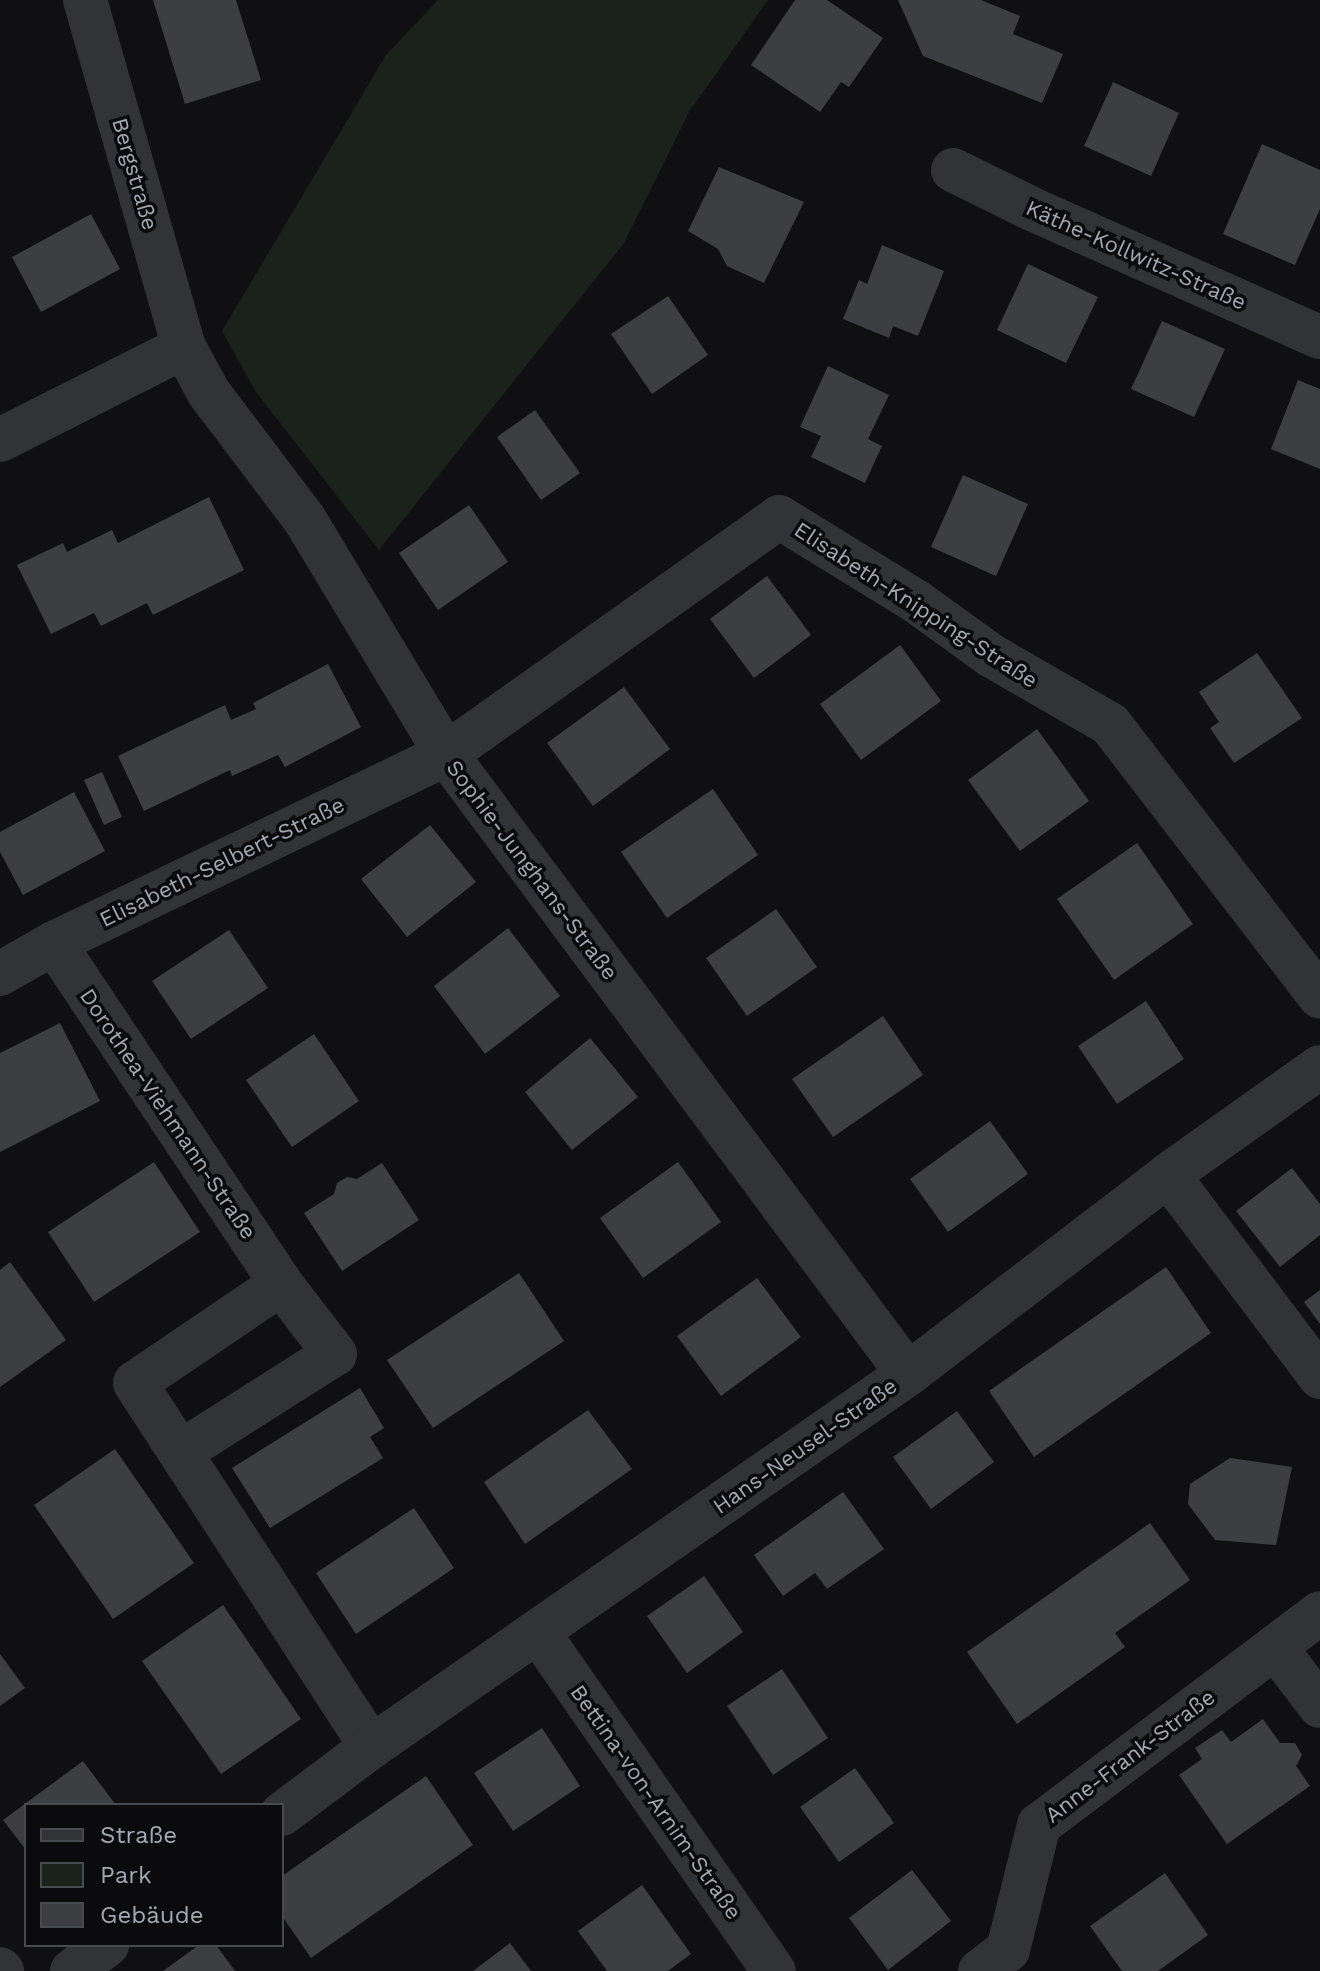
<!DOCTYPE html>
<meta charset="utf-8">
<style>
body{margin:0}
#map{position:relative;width:1320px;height:1971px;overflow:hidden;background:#101012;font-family:"Work Sans",sans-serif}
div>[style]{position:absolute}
.green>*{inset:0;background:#1a221b}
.building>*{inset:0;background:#3c3e42}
.street>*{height:44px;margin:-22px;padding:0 22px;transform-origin:22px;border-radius:22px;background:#313337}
span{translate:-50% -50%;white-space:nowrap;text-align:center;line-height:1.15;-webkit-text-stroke:7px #0b0b0d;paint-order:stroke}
.street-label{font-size:22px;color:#a1a9b3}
.legend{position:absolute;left:24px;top:1803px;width:260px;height:144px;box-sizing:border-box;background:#0b0b0d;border:2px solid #474a4f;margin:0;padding:10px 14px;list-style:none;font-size:24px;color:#a1a9b3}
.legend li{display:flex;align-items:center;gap:16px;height:40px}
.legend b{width:40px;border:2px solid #474a4f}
</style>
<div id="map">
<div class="green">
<div style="clip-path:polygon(438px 0,768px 0,689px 112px,624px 243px,379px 550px,256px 392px,222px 331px,386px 55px)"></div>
</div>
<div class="building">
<div style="clip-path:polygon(153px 0,236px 0,261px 80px,185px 104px)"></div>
<div style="clip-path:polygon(795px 0,827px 0,883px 38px,849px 87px,841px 82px,820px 112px,751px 65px)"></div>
<div style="clip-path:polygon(898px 0,981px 0,1020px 16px,1013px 34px,1063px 54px,1042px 103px,923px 56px)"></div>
<div style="clip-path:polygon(1113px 82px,1179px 113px,1151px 176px,1084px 146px)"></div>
<div style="clip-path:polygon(1262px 144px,1320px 170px,1320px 209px,1295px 265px,1223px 234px)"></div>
<div style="clip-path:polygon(719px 167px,804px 202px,764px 283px,727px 266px,718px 249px,688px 231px)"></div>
<div style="clip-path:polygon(91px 214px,120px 269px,41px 312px,12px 257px)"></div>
<div style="clip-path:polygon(882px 245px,944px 271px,918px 336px,893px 326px,889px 338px,843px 319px,859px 280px,867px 284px)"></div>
<div style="clip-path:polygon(1028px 264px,1098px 297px,1066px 363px,997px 330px)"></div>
<div style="clip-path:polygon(668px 296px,708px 355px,652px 394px,611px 334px)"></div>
<div style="clip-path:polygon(1162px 321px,1225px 349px,1194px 417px,1131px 389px)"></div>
<div style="clip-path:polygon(828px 366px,889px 395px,868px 439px,882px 446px,865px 483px,811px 457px,821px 436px,800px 427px)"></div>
<div style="clip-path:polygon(1298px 380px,1320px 389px,1320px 469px,1271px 449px)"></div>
<div style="clip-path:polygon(535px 410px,580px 473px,541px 500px,497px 437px)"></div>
<div style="clip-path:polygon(963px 475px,1028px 504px,996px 576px,931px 547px)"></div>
<div style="clip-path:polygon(209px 497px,244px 570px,153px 615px,147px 603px,101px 626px,94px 613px,51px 634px,17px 565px,63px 543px,67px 552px,112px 530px,118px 543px)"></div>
<div style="clip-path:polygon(469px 505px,508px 562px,438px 610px,399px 553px)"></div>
<div style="clip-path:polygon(767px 576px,811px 635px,754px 678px,710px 619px)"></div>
<div style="clip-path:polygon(900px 645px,941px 701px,861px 760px,820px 704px)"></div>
<div style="clip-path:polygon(1257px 653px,1302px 718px,1234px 763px,1210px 728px,1219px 722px,1199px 692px)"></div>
<div style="clip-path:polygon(328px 664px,361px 727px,285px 767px,278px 755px,232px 776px,230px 770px,144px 811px,118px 756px,225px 705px,231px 720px,256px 709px,253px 703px)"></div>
<div style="clip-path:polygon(624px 687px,670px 749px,593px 806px,547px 743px)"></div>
<div style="clip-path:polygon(1037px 729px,1089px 801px,1020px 851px,968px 780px)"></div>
<div style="clip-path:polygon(102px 772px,122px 817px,104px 825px,84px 780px)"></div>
<div style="clip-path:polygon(713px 789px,758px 855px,667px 918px,621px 852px)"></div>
<div style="clip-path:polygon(74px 792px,105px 851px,23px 895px,0 852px,0 832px)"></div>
<div style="clip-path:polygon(430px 825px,476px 882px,407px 937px,361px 879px)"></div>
<div style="clip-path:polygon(1137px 843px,1193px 924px,1114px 980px,1057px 899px)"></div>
<div style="clip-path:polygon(776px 909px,817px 967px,747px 1016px,706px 958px)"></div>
<div style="clip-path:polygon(508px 928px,560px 996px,485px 1054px,434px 986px)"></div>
<div style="clip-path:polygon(229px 930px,268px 988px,191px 1039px,152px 981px)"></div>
<div style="clip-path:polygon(1146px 1001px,1184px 1059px,1117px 1104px,1078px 1046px)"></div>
<div style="clip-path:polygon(883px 1016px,923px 1075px,833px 1137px,792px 1079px)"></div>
<div style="clip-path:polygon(60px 1023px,100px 1101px,0 1152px,0 1053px)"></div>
<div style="clip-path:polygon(314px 1034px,359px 1101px,292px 1147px,246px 1080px)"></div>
<div style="clip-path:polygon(590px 1038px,638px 1097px,572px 1150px,525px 1092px)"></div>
<div style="clip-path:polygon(990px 1121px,1028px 1174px,948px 1232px,910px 1179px)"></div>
<div style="clip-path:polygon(154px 1162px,200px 1232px,94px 1302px,48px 1232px)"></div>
<div style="clip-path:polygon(678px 1162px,721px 1222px,643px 1278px,600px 1218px)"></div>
<div style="clip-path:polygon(382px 1163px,419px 1220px,342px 1271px,304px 1213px,334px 1194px,337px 1183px,347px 1177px,357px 1179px)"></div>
<div style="clip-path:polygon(1292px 1168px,1320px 1204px,1320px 1235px,1280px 1267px,1236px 1211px)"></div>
<div style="clip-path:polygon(10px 1262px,66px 1340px,0 1387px,0 1270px)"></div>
<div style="clip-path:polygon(1166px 1267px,1211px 1333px,1034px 1457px,989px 1391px)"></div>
<div style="clip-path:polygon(519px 1273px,564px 1341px,433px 1428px,387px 1360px)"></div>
<div style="clip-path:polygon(757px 1278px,801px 1337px,721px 1396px,677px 1336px)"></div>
<div style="clip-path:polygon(1320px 1290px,1320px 1324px,1304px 1302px)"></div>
<div style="clip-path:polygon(360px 1388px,384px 1428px,370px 1437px,383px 1458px,270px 1528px,232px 1468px)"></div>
<div style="clip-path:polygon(588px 1410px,632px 1469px,525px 1544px,484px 1482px)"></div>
<div style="clip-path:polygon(957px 1411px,994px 1462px,931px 1509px,893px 1457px)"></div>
<div style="clip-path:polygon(115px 1449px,194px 1563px,113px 1619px,34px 1505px)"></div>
<div style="clip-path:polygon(1230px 1458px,1292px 1467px,1276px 1545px,1215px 1540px,1188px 1504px,1190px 1484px)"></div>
<div style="clip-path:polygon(843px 1492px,884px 1549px,827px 1589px,815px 1573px,783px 1596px,754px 1555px)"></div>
<div style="clip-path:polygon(414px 1508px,454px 1568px,356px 1634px,316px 1573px)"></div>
<div style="clip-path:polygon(1150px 1523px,1190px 1580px,1115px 1633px,1125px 1647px,1017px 1724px,967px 1652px)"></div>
<div style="clip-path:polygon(704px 1576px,743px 1632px,687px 1673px,647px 1616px)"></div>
<div style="clip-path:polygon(223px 1605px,301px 1719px,221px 1774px,142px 1661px)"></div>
<div style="clip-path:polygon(0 1654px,25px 1688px,0 1706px)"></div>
<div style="clip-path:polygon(782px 1669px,828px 1738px,773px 1775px,727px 1706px)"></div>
<div style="clip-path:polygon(1263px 1719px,1280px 1743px,1295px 1743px,1302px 1755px,1296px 1766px,1310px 1786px,1227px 1844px,1179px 1775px,1202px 1759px,1195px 1748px,1222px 1730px,1231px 1742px)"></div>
<div style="clip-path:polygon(542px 1728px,580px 1786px,513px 1831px,474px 1773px)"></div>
<div style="clip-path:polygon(83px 1761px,116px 1805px,26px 1805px,26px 1850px,3px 1820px)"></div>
<div style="clip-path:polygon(855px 1768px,894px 1823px,839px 1862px,800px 1807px)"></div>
<div style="clip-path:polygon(426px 1776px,473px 1845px,311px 1958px,282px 1916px,282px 1876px)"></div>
<div style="clip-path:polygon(912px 1870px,951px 1921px,888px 1970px,849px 1918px)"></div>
<div style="clip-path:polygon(1165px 1873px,1208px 1935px,1158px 1971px,1122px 1971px,1090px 1926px)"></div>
<div style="clip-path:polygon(642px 1885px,691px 1954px,668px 1971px,607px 1971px,578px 1931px)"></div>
<div style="clip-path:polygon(510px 1943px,531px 1971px,473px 1971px)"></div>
<div style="clip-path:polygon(199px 1945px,216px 1945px,235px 1971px,163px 1971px)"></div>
</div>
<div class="street">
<div style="left:85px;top:0;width:361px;rotate:74.1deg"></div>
<div style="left:184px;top:347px;width:52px;rotate:61.5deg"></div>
<div style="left:209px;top:393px;width:159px;rotate:52.9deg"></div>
<div style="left:305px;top:520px;width:273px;rotate:58.9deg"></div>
<div style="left:446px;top:754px;width:773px;rotate:53.31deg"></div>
<div style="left:953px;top:170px;width:88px;rotate:26.3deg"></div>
<div style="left:1032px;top:209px;width:315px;rotate:24deg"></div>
<div style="left:0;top:440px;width:206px;rotate:-26.8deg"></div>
<div style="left:54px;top:943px;width:410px;rotate:56.3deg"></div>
<div style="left:281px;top:1284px;width:176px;rotate:145.9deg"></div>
<div style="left:135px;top:1383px;width:434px;rotate:57deg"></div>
<div style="left:0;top:974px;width:62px;rotate:-29.9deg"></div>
<div style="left:54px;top:943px;width:435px;rotate:-25.7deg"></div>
<div style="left:446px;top:754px;width:409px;rotate:-35.4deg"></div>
<div style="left:779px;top:517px;width:162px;rotate:31.6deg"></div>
<div style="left:917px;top:602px;width:92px;rotate:35.8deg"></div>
<div style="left:992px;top:656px;width:136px;rotate:30deg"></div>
<div style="left:1110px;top:724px;width:344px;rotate:52.4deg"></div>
<div style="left:1168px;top:1175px;width:253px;rotate:53deg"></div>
<div style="left:182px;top:1451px;width:181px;rotate:-32.4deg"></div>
<div style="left:335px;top:1354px;width:88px;rotate:-127.6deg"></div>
<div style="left:538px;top:1632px;width:413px;rotate:55.2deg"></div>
<div style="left:1275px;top:1647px;width:56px;rotate:-37.1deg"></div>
<div style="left:282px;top:1814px;width:111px;rotate:-37deg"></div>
<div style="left:371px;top:1747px;width:654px;rotate:-34.78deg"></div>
<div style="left:908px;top:1374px;width:327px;rotate:-37.4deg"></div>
<div style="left:1168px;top:1175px;width:186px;rotate:-35.4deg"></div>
<div style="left:0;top:1969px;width:3px;rotate:45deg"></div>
<div style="left:72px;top:1971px;width:44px;rotate:-36.6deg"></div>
<div style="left:980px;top:1971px;width:35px;rotate:-37deg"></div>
<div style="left:1008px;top:1950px;width:129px;rotate:-76.1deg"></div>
<div style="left:1039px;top:1825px;width:296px;rotate:-37deg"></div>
<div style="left:1275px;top:1647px;width:74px;rotate:52.7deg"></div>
</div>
<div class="street-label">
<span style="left:135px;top:174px;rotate:74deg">Bergstraße</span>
<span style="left:1136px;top:255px;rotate:24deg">Käthe-Kollwitz-Straße</span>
<span style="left:916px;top:605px;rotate:33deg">Elisabeth-Knipping-Straße</span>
<span style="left:222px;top:862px;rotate:-26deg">Elisabeth-Selbert-Straße</span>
<span style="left:532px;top:870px;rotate:53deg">Sophie-Junghans-Straße</span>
<span style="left:168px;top:1114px;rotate:56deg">Dorothea-Viehmann-Straße</span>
<span style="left:805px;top:1446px;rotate:-35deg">Hans-Neusel-Straße</span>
<span style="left:1130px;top:1756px;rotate:-37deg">Anne-Frank-Straße</span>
<span style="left:656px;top:1802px;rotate:55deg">Bettina-von-Arnim-Straße</span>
</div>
<ul class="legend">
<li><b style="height:10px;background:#313337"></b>Straße</li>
<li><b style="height:22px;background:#1a221b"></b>Park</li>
<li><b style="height:22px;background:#3c3e42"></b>Gebäude</li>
</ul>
</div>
